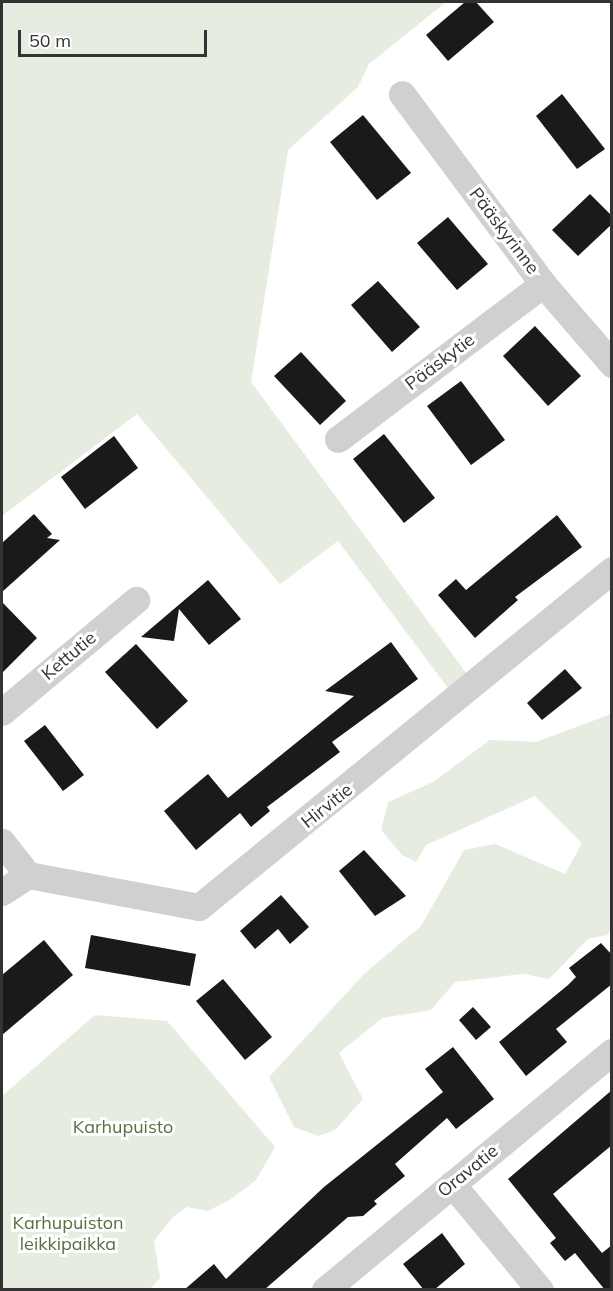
<!DOCTYPE html>
<meta charset="utf-8">
<style>
body{margin:0}
#map{position:relative;width:613px;height:1291px;overflow:hidden;background:#fff;font-family:Mulish,sans-serif}
div>[style]{position:absolute}
.green>*{inset:0;background:#e6ecdf}
.building>*{inset:0;background:#1a1a1a}
.street>*{height:27px;margin:-13.5px;padding:0 13.5px;transform-origin:13.5px;border-radius:13.5px;background:#d0d0d0}
span{translate:-50% -50%;white-space:nowrap;text-align:center;line-height:1.15;-webkit-text-stroke:6px #fff;paint-order:stroke}
.street-label{font-size:18px;color:#333}
.park-label{font-size:18px;color:#56703f}
.frame{position:absolute;inset:0;border:3px solid #333;pointer-events:none}
.scale{position:absolute;left:18px;top:30px;width:189px;height:27px;box-sizing:border-box;border:3px solid #333;border-top:0;padding-left:8px;font-size:18px;line-height:21px;white-space:nowrap;color:#333;-webkit-text-stroke:4px #fff;paint-order:stroke}
</style>
<div id="map">
<div class="green">
<div style="clip-path:polygon(2px 2px,446px 2px,369px 64px,358px 87px,288px 150px,251px 382px,467px 674px,448px 688px,338px 541px,280px 584px,137px 414px,2px 516px)"></div>
<div style="clip-path:polygon(611px 714px,612px 928px,607px 935px,588px 939px,549px 979px,524px 974px,455px 982px,431px 1010px,382px 1018px,339px 1053px,363px 1099px,335px 1130px,318px 1136px,294px 1127px,269px 1077px,365px 973px,421px 926px,464px 850px,495px 844px,565px 874px,582px 843px,535px 796px,426px 845px,416px 862px,402px 855px,381px 830px,388px 802px,433px 782px,490px 740px,536px 742px)"></div>
<div style="clip-path:polygon(95px 1015px,167px 1021px,275px 1147px,256px 1180px,231px 1199px,208px 1211px,187px 1207px,173px 1217px,154px 1241px,160px 1278px,150px 1289px,2px 1289px,2px 1096px)"></div>
</div>
<div class="building">
<div style="clip-path:polygon(465px 2px,476px 2px,494px 22px,448px 61px,426px 35px)"></div>
<div style="clip-path:polygon(562px 94px,605px 149px,577px 169px,536px 116px)"></div>
<div style="clip-path:polygon(363px 115px,411px 173px,377px 200px,330px 142px)"></div>
<div style="clip-path:polygon(590px 194px,612px 216px,612px 224px,578px 256px,552px 230px)"></div>
<div style="clip-path:polygon(448px 217px,488px 264px,457px 290px,417px 243px)"></div>
<div style="clip-path:polygon(378px 281px,420px 327px,392px 352px,351px 305px)"></div>
<div style="clip-path:polygon(535px 326px,581px 376px,548px 406px,503px 356px)"></div>
<div style="clip-path:polygon(301px 352px,346px 401px,320px 425px,274px 376px)"></div>
<div style="clip-path:polygon(461px 381px,505px 440px,471px 465px,427px 406px)"></div>
<div style="clip-path:polygon(384px 434px,435px 498px,404px 523px,353px 459px)"></div>
<div style="clip-path:polygon(114px 436px,138px 468px,85px 509px,61px 477px)"></div>
<div style="clip-path:polygon(34px 514px,52px 534px,47px 538px,60px 540px,2px 592px,2px 543px)"></div>
<div style="clip-path:polygon(557px 515px,582px 547px,515px 597px,518px 600px,475px 638px,438px 595px,456px 579px,466px 590px)"></div>
<div style="clip-path:polygon(208px 580px,241px 619px,209px 645px,179px 609px,174px 641px,141px 637px)"></div>
<div style="clip-path:polygon(2px 602px,37px 638px,2px 673px)"></div>
<div style="clip-path:polygon(391px 642px,418px 679px,332px 742px,340px 752px,267px 807px,270px 811px,251px 827px,240px 813px,196px 850px,164px 811px,208px 774px,228px 798px,354px 696px,325px 691px)"></div>
<div style="clip-path:polygon(136px 644px,188px 701px,157px 729px,105px 672px)"></div>
<div style="clip-path:polygon(565px 669px,582px 688px,542px 720px,527px 703px)"></div>
<div style="clip-path:polygon(45px 725px,84px 775px,63px 791px,24px 741px)"></div>
<div style="clip-path:polygon(364px 850px,406px 896px,375px 916px,339px 871px)"></div>
<div style="clip-path:polygon(281px 895px,309px 927px,290px 944px,278px 929px,255px 949px,240px 931px)"></div>
<div style="clip-path:polygon(91px 935px,196px 954px,190px 986px,85px 968px)"></div>
<div style="clip-path:polygon(44px 940px,73px 975px,2px 1035px,2px 975px)"></div>
<div style="clip-path:polygon(601px 943px,612px 955px,612px 984px,556px 1029px,567px 1042px,526px 1076px,499px 1042px,568px 985px,576px 977px,569px 968px)"></div>
<div style="clip-path:polygon(223px 979px,272px 1037px,245px 1060px,196px 1001px)"></div>
<div style="clip-path:polygon(473px 1007px,491px 1027px,476px 1040px,459px 1020px)"></div>
<div style="clip-path:polygon(453px 1047px,494px 1099px,456px 1129px,447px 1118px,395px 1164px,405px 1176px,374px 1201px,377px 1204px,363px 1216px,348px 1217px,264px 1290px,184px 1290px,214px 1264px,226px 1279px,324px 1187px,443px 1092px,425px 1069px)"></div>
<div style="clip-path:polygon(612px 1090px,612px 1145px,553px 1194px,602px 1253px,612px 1245px,612px 1290px,605px 1290px,575px 1253px,565px 1261px,550px 1243px,556px 1238px,508px 1179px)"></div>
<div style="clip-path:polygon(442px 1233px,465px 1264px,434px 1290px,424px 1290px,403px 1264px)"></div>
</div>
<div class="street">
<div style="left:402px;top:94px;width:237px;rotate:53.4deg"></div>
<div style="left:543px;top:284px;width:106px;rotate:49.2deg"></div>
<div style="left:338px;top:439px;width:257px;rotate:-37.1deg"></div>
<div style="left:2px;top:712px;width:175px;rotate:-39.9deg"></div>
<div style="left:2px;top:842px;width:42px;rotate:51.8deg"></div>
<div style="left:2px;top:892px;width:31px;rotate:-33deg"></div>
<div style="left:28px;top:875px;width:174px;rotate:10.6deg"></div>
<div style="left:199px;top:907px;width:533px;rotate:-39.21deg"></div>
<div style="left:452px;top:1184px;width:138px;rotate:50.3deg"></div>
<div style="left:325px;top:1290px;width:373px;rotate:-39.7deg"></div>
</div>
<div class="street-label">
<span style="left:504px;top:231px;rotate:53deg">Pääskyrinne</span>
<span style="left:440px;top:362px;rotate:-37deg">Pääskytie</span>
<span style="left:69px;top:656px;rotate:-40deg">Kettutie</span>
<span style="left:327px;top:806px;rotate:-39deg">Hirvitie</span>
<span style="left:468px;top:1171px;rotate:-39deg">Oravatie</span>
</div>
<div class="park-label">
<span style="left:123px;top:1127px">Karhupuisto</span>
<span style="left:68px;top:1234px">Karhupuiston<br>leikkipaikka</span>
</div>
<div class="frame"></div>
<div class="scale">50 m</div>
</div>
